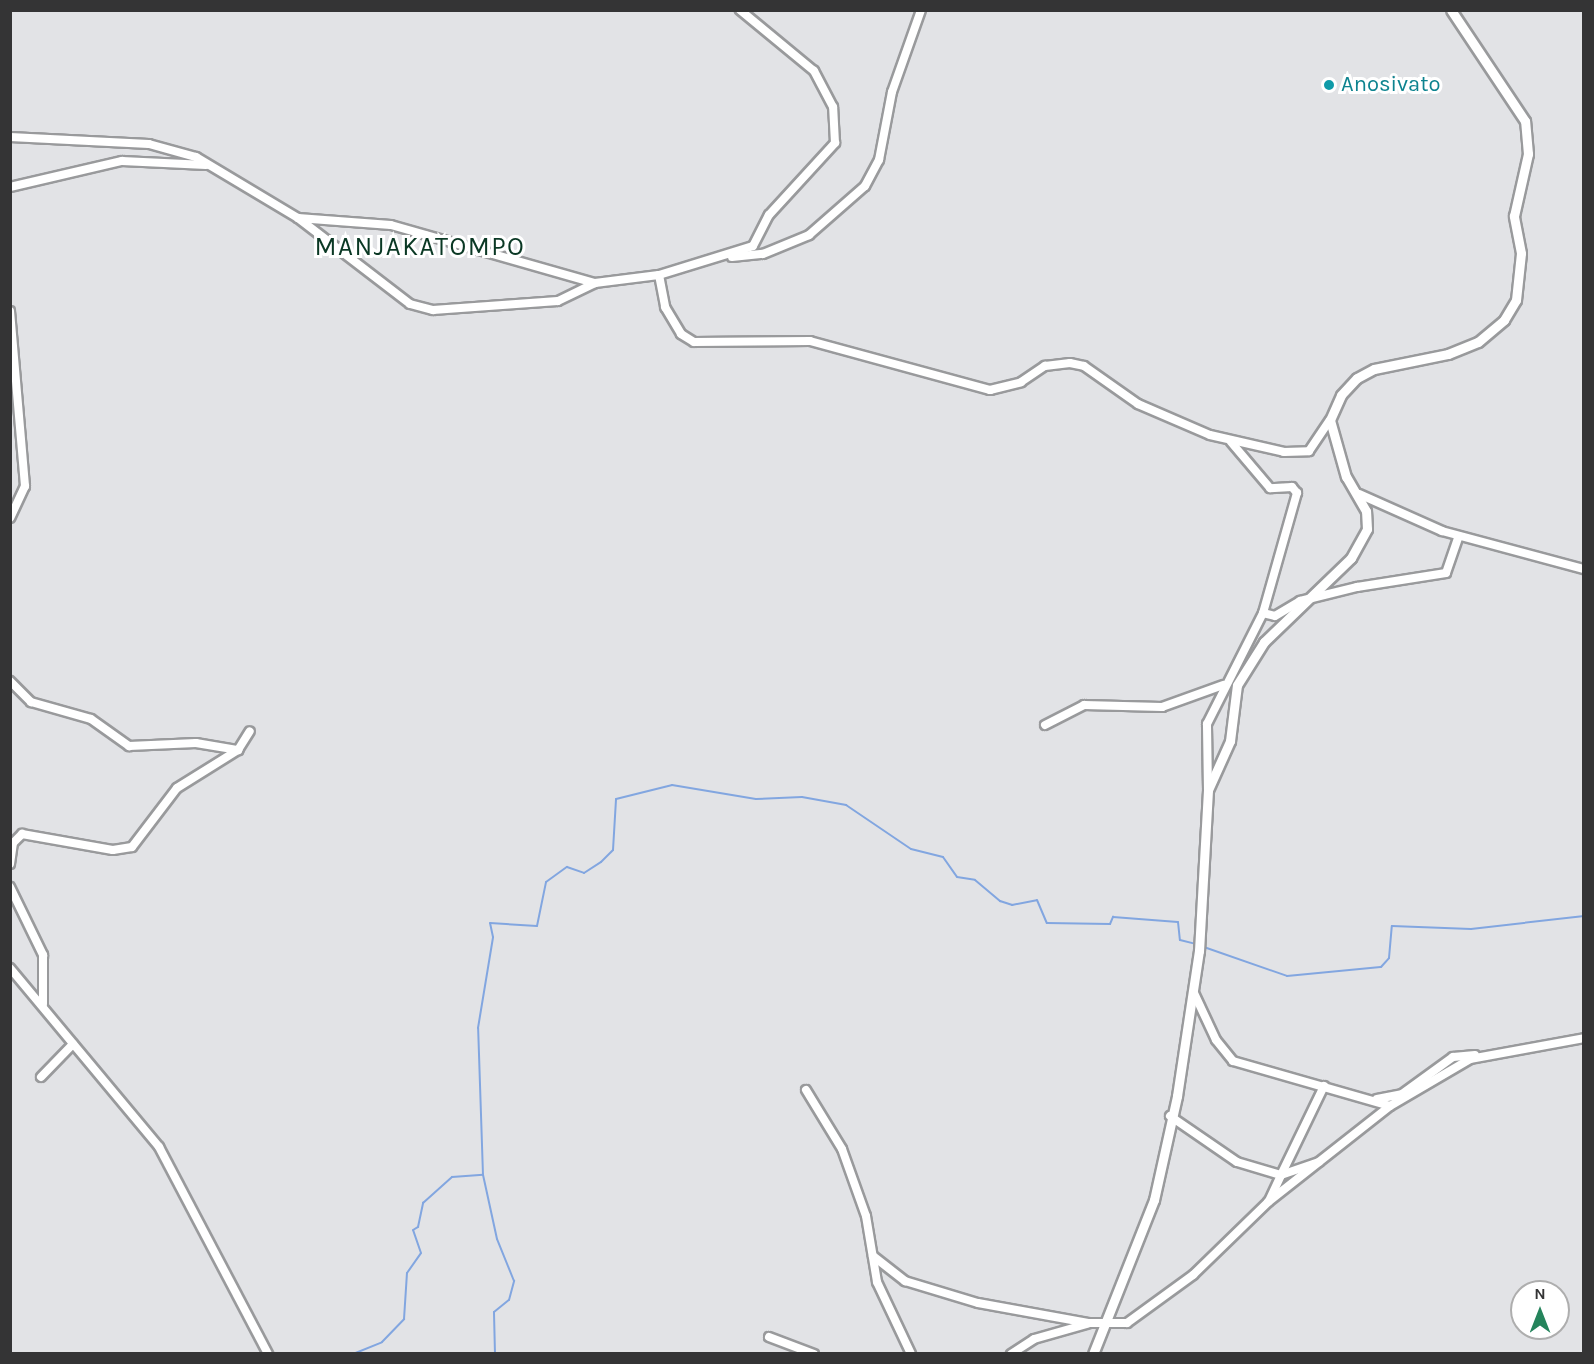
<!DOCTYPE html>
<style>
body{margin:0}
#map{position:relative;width:1594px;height:1364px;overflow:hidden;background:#e2e3e6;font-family:Karla,sans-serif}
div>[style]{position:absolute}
.stream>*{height:2px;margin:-1px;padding:0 1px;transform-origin:1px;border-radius:1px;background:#82a6e0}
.roads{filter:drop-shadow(2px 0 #999a9c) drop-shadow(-2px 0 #999a9c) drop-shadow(0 2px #999a9c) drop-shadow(0 -2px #999a9c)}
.minor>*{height:8px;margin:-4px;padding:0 4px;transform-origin:4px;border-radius:4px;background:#fff}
.tertiary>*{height:9px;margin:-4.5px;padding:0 4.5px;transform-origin:4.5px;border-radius:4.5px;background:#fff}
.dots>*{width:16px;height:16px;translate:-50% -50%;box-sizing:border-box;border:3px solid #fff;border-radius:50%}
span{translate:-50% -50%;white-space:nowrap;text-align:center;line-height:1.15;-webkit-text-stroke:6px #fff;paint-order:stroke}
.culture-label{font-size:22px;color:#0d838f}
.left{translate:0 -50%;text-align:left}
.quarter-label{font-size:26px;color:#0a3824;letter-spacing:1.5px}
.frame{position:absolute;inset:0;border:12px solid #343435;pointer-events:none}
.north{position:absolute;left:1510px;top:1280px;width:60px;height:60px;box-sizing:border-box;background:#fff;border:2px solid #aeaeae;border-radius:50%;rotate:0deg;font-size:16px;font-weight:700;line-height:24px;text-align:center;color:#343435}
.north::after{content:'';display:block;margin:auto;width:21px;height:27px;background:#25845c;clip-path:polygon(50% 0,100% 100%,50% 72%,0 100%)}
</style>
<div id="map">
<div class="stream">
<div style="left:1201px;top:946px;width:91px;rotate:19.2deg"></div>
<div style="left:1287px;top:976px;width:94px;rotate:-5.5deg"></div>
<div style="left:1381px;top:967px;width:12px;rotate:-48deg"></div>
<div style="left:1389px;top:958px;width:32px;rotate:-85deg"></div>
<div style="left:1392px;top:926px;width:79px;rotate:2.2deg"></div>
<div style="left:1471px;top:929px;width:114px;rotate:-6.6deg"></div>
<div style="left:353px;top:1354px;width:31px;rotate:-22deg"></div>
<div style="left:382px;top:1342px;width:32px;rotate:-46deg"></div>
<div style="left:404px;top:1319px;width:46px;rotate:-86.3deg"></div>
<div style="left:407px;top:1273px;width:24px;rotate:-55deg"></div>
<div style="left:421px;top:1253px;width:24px;rotate:-109deg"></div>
<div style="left:413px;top:1230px;width:6px;rotate:-31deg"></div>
<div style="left:418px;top:1227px;width:25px;rotate:-78deg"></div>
<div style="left:423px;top:1203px;width:39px;rotate:-42deg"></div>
<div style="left:452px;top:1177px;width:31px;rotate:-4deg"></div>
<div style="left:495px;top:1354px;width:42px;rotate:-91.4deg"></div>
<div style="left:494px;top:1312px;width:19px;rotate:-39deg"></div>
<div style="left:509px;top:1300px;width:20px;rotate:-75deg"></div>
<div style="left:514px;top:1281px;width:45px;rotate:-112deg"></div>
<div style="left:497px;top:1239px;width:66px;rotate:-102.3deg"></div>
<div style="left:483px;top:1175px;width:147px;rotate:-91.9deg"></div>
<div style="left:478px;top:1028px;width:92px;rotate:-80.6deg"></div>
<div style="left:493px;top:937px;width:14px;rotate:-102deg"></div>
<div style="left:490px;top:923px;width:47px;rotate:3.7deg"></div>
<div style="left:537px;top:926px;width:45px;rotate:-78.4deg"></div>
<div style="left:546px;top:882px;width:26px;rotate:-36deg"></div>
<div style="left:567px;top:867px;width:18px;rotate:19deg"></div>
<div style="left:584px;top:873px;width:20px;rotate:-33deg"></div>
<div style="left:601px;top:862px;width:17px;rotate:-45deg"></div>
<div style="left:613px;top:850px;width:51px;rotate:-86.6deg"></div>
<div style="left:616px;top:799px;width:58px;rotate:-14deg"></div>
<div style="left:672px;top:785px;width:85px;rotate:9.5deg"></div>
<div style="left:756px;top:799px;width:46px;rotate:-2.5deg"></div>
<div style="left:802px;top:797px;width:45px;rotate:10.3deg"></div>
<div style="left:846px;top:805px;width:78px;rotate:34.1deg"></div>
<div style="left:911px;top:849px;width:33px;rotate:14deg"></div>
<div style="left:943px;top:857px;width:24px;rotate:55deg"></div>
<div style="left:957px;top:877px;width:18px;rotate:9deg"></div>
<div style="left:975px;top:880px;width:33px;rotate:40deg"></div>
<div style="left:1000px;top:901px;width:13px;rotate:18deg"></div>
<div style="left:1012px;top:905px;width:25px;rotate:-11deg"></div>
<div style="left:1037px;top:900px;width:25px;rotate:67deg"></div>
<div style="left:1047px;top:923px;width:63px;rotate:0.9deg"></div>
<div style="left:1110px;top:924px;width:8px;rotate:-67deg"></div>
<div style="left:1113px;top:917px;width:65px;rotate:4.4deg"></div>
<div style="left:1178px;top:922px;width:18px;rotate:84deg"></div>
<div style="left:1180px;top:940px;width:16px;rotate:14deg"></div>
</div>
<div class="roads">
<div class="minor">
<div style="left:10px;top:137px;width:139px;rotate:2.9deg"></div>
<div style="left:149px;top:144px;width:49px;rotate:15.5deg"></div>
<div style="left:196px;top:157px;width:119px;rotate:30.9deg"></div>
<div style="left:298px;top:218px;width:93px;rotate:4.3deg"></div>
<div style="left:391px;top:225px;width:212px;rotate:15.9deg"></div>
<div style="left:595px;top:283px;width:64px;rotate:-7.1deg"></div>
<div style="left:659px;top:275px;width:98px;rotate:-17.1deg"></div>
<div style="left:753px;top:246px;width:35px;rotate:-63deg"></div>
<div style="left:769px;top:215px;width:98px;rotate:-47.5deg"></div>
<div style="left:835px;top:143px;width:36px;rotate:-93deg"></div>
<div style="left:833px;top:107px;width:41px;rotate:-117.8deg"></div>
<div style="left:814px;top:71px;width:96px;rotate:-140.5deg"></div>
<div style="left:10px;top:187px;width:115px;rotate:-13.1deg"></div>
<div style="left:122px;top:161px;width:84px;rotate:2.7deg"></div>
<div style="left:298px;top:218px;width:141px;rotate:37.5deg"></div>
<div style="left:410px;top:304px;width:24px;rotate:15deg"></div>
<div style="left:433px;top:310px;width:125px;rotate:-4.1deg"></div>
<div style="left:558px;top:301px;width:41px;rotate:-25.9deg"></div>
<div style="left:732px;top:257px;width:31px;rotate:-6deg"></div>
<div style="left:763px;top:254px;width:50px;rotate:-22.4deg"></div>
<div style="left:809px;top:235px;width:74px;rotate:-41.2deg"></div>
<div style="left:865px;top:186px;width:30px;rotate:-62deg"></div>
<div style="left:879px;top:160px;width:69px;rotate:-79.2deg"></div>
<div style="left:892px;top:92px;width:87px;rotate:-70.5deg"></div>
<div style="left:659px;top:275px;width:33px;rotate:79deg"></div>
<div style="left:665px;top:307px;width:31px;rotate:59deg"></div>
<div style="left:681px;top:334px;width:15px;rotate:32deg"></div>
<div style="left:694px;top:342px;width:116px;rotate:-0.5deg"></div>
<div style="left:810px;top:341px;width:187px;rotate:15.2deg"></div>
<div style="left:990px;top:390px;width:32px;rotate:-14deg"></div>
<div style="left:1021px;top:382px;width:29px;rotate:-34deg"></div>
<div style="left:1045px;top:366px;width:25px;rotate:-7deg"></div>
<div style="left:1070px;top:363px;width:14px;rotate:12deg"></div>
<div style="left:1084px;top:366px;width:66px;rotate:35.1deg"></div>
<div style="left:1138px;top:404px;width:78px;rotate:23.3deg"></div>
<div style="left:1210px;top:435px;width:76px;rotate:12.9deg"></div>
<div style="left:1284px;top:452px;width:25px;rotate:-2deg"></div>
<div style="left:1309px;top:451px;width:37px;rotate:-56deg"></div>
<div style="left:10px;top:311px;width:176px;rotate:85.1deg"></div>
<div style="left:25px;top:486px;width:35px;rotate:115deg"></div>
<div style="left:1359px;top:494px;width:91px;rotate:24deg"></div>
<div style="left:1442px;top:531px;width:147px;rotate:15deg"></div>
<div style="left:1263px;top:613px;width:12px;rotate:14deg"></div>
<div style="left:1275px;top:616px;width:29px;rotate:-31deg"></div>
<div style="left:1300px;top:601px;width:59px;rotate:-13.8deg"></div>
<div style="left:1357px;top:587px;width:90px;rotate:-8.9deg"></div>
<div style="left:1446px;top:573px;width:39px;rotate:-71deg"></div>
<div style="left:10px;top:681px;width:30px;rotate:45deg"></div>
<div style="left:31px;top:702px;width:62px;rotate:15.8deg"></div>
<div style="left:91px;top:719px;width:47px;rotate:35.4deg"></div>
<div style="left:129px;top:746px;width:67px;rotate:-2.6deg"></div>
<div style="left:196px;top:743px;width:43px;rotate:9.5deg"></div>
<div style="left:1045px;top:725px;width:44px;rotate:-27.1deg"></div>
<div style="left:1084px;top:705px;width:78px;rotate:1.5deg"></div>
<div style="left:1162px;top:707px;width:65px;rotate:-19.8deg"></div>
<div style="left:1208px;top:790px;width:66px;rotate:-90.9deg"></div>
<div style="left:1207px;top:724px;width:124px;rotate:-63.2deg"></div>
<div style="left:1263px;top:613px;width:125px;rotate:-74.2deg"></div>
<div style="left:1297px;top:493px;width:8px;rotate:-130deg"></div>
<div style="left:1292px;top:487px;width:22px;rotate:177deg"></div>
<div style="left:1270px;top:488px;width:60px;rotate:-130.3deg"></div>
<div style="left:10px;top:864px;width:21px;rotate:-82deg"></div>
<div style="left:13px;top:843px;width:13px;rotate:-45deg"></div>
<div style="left:22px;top:834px;width:92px;rotate:10deg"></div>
<div style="left:113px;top:850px;width:19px;rotate:-9deg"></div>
<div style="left:132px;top:847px;width:74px;rotate:-52.7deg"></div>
<div style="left:177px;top:788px;width:72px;rotate:-31.9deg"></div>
<div style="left:238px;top:750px;width:22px;rotate:-58deg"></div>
<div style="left:10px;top:887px;width:76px;rotate:64.1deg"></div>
<div style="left:43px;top:955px;width:49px;rotate:90deg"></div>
<div style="left:10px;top:968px;width:233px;rotate:50.2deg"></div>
<div style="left:159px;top:1147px;width:234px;rotate:62.2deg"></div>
<div style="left:1194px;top:993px;width:52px;rotate:64.9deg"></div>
<div style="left:1216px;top:1040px;width:27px;rotate:51deg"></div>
<div style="left:1233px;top:1061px;width:163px;rotate:16deg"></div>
<div style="left:41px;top:1077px;width:46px;rotate:-45.9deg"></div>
<div style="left:806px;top:1090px;width:69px;rotate:58.6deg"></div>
<div style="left:842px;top:1149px;width:71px;rotate:70.3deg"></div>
<div style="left:866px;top:1216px;width:67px;rotate:80.5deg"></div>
<div style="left:877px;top:1282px;width:80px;rotate:64.7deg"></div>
<div style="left:1377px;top:1099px;width:25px;rotate:-11deg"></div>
<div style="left:1402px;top:1094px;width:63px;rotate:-36deg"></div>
<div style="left:1453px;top:1057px;width:22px;rotate:-5deg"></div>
<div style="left:1170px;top:1116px;width:81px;rotate:34.5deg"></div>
<div style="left:1237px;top:1162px;width:46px;rotate:16.5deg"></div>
<div style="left:1281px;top:1175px;width:99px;rotate:-64.2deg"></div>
<div style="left:1269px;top:1201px;width:29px;rotate:-65deg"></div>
<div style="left:1281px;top:1175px;width:40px;rotate:-18.9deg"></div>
<div style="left:873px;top:1256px;width:41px;rotate:38deg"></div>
<div style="left:905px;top:1281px;width:76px;rotate:16.8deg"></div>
<div style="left:978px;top:1303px;width:112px;rotate:10.3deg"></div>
<div style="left:1088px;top:1323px;width:39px"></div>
<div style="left:1127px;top:1323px;width:82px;rotate:-36deg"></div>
<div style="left:1193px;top:1275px;width:105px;rotate:-44.2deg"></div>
<div style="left:1268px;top:1202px;width:155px;rotate:-38.2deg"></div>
<div style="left:1390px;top:1106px;width:93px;rotate:-30.4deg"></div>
<div style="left:1470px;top:1059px;width:116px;rotate:-10.4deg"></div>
<div style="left:769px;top:1337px;width:48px;rotate:20.7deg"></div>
<div style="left:1011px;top:1354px;width:27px;rotate:-33deg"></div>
<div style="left:1034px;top:1339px;width:55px;rotate:-15.8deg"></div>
</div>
<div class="tertiary">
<div style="left:1093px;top:1354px;width:166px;rotate:-68.4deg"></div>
<div style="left:1154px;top:1200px;width:107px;rotate:-77.5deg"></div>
<div style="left:1177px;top:1096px;width:147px;rotate:-81.4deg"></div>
<div style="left:1199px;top:951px;width:161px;rotate:-86.8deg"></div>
<div style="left:1208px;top:790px;width:54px;rotate:-65.8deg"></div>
<div style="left:1230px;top:741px;width:56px;rotate:-82.9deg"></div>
<div style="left:1237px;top:685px;width:51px;rotate:-57.9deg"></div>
<div style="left:1264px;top:642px;width:121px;rotate:-44deg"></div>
<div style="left:1351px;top:558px;width:33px;rotate:-61deg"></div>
<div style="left:1367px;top:529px;width:18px;rotate:-93deg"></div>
<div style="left:1366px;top:511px;width:39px;rotate:-120deg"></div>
<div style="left:1346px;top:477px;width:59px;rotate:-105.7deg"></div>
<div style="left:1330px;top:420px;width:27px;rotate:-66deg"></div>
<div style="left:1341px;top:395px;width:23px;rotate:-47deg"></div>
<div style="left:1357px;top:378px;width:19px;rotate:-28deg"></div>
<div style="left:1374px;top:369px;width:76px;rotate:-11.5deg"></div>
<div style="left:1448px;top:354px;width:32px;rotate:-22deg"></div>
<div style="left:1478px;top:342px;width:34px;rotate:-40deg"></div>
<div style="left:1504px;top:320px;width:23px;rotate:-59deg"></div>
<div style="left:1516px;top:300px;width:47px;rotate:-83.9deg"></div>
<div style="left:1521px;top:253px;width:38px;rotate:-101deg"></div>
<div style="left:1514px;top:216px;width:64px;rotate:-77.3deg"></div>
<div style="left:1528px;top:154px;width:33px;rotate:-95deg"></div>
<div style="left:1525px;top:121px;width:133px;rotate:-123.7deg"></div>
</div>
</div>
<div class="dots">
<div style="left:1329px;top:85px;background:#0f9aa8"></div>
</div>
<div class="culture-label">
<span class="left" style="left:1341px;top:85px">Anosivato</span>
</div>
<div class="quarter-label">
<span style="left:420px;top:247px">MANJAKATOMPO</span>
</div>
<div class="frame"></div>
<div class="north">N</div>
</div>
